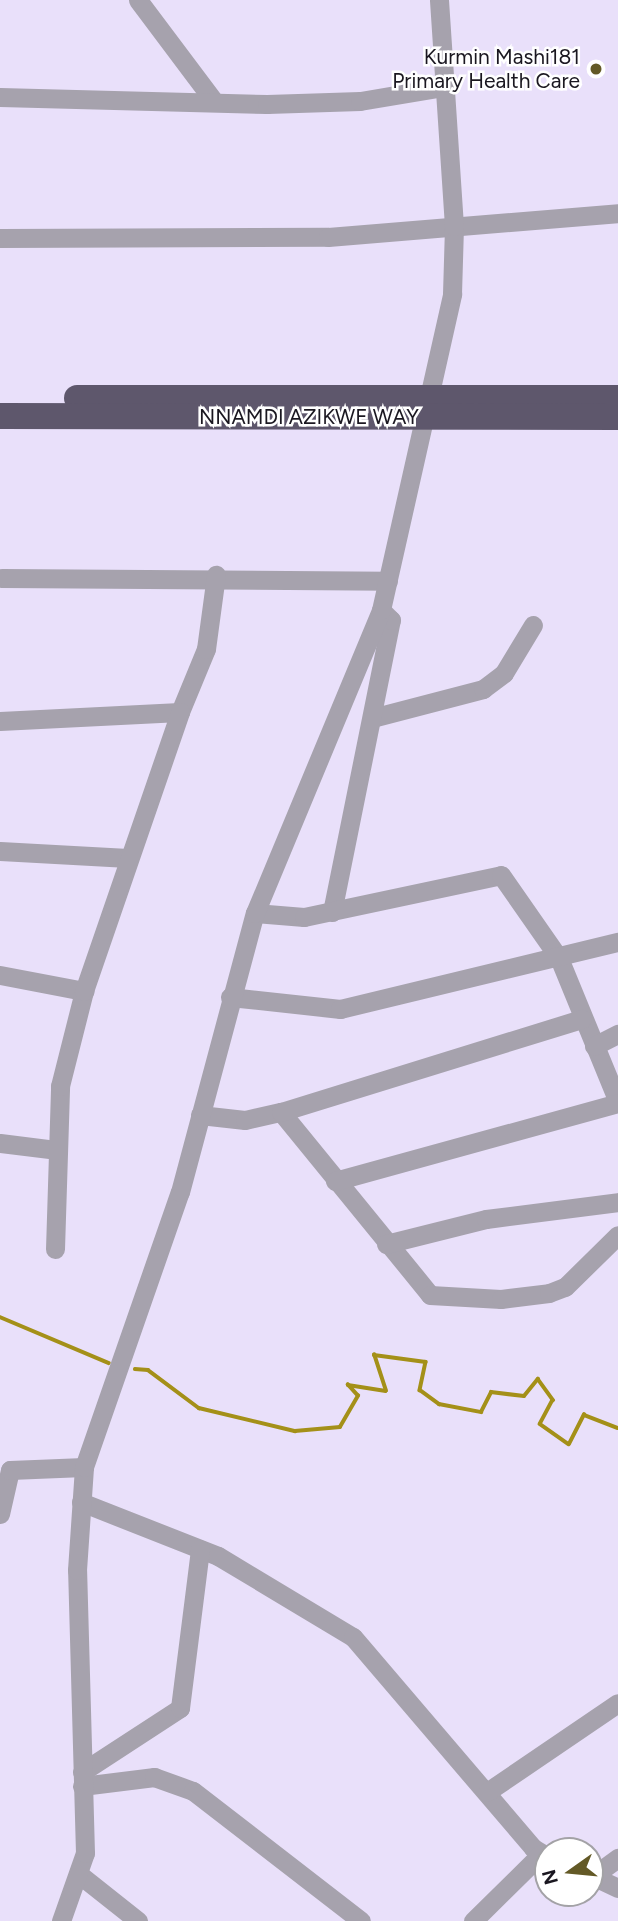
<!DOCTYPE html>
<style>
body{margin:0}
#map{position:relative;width:618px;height:1921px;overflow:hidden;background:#e9e0fa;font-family:Figtree,sans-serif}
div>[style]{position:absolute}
.stream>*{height:3.5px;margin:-1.75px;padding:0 1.75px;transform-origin:1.75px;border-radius:1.75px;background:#a49018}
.minor>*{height:19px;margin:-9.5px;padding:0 9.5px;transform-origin:9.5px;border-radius:9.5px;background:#a6a2ad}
.highway>*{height:26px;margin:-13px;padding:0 13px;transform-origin:13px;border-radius:13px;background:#5e576c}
.dots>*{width:19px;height:19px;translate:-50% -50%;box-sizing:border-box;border:4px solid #fff;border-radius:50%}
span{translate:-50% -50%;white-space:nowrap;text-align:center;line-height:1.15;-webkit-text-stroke:5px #fff;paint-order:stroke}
.poi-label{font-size:21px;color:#1a1720}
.right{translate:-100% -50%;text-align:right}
.street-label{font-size:21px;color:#1a1720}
.north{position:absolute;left:534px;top:1837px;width:70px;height:70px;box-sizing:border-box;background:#fff;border:2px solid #a3a2a6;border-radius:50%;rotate:255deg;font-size:19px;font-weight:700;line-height:28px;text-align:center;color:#1a1720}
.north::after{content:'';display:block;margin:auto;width:24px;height:32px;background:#635926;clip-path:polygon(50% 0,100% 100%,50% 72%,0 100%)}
</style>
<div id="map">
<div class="stream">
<div style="left:0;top:1317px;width:118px;rotate:22.9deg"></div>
<div style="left:135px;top:1369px;width:13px;rotate:4deg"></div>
<div style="left:148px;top:1370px;width:64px;rotate:36.7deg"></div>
<div style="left:199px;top:1408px;width:99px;rotate:13.5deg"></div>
<div style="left:295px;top:1431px;width:45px;rotate:-5.1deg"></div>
<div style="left:340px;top:1427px;width:36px;rotate:-60deg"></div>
<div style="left:358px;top:1396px;width:15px;rotate:-132deg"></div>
<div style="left:348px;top:1385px;width:38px;rotate:9deg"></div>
<div style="left:386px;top:1391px;width:38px;rotate:-108deg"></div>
<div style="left:374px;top:1355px;width:52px;rotate:7.7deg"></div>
<div style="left:426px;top:1362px;width:29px;rotate:102deg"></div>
<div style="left:420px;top:1390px;width:24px;rotate:36deg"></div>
<div style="left:439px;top:1404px;width:43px;rotate:10.8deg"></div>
<div style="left:481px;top:1412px;width:22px;rotate:-63deg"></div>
<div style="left:491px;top:1392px;width:33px;rotate:7deg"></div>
<div style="left:524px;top:1396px;width:22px;rotate:-51deg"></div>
<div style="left:538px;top:1379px;width:26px;rotate:54deg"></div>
<div style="left:553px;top:1400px;width:27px;rotate:118deg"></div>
<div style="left:540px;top:1424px;width:35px;rotate:35deg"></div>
<div style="left:569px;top:1444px;width:33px;rotate:-63deg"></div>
<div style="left:584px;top:1415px;width:36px;rotate:21deg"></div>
</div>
<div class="minor">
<div style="left:138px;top:0;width:125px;rotate:53.1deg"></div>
<div style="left:0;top:97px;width:267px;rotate:1.5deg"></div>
<div style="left:267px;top:104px;width:93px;rotate:-1.8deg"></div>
<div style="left:360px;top:101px;width:85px;rotate:-9.5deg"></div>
<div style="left:0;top:238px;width:328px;rotate:-0.2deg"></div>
<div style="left:328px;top:237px;width:291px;rotate:-4.7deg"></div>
<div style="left:2px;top:578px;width:386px;rotate:0.4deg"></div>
<div style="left:372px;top:718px;width:115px;rotate:-14.6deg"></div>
<div style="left:483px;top:689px;width:26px;rotate:-37deg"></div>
<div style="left:504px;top:673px;width:56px;rotate:-58.9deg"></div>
<div style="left:0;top:721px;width:180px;rotate:-2.9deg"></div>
<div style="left:180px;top:712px;width:68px;rotate:-67.6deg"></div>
<div style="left:206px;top:649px;width:75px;rotate:-82.3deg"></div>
<div style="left:0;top:851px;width:128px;rotate:3.1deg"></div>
<div style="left:332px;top:912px;width:298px;rotate:-78.6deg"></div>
<div style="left:391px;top:620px;width:14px;rotate:-135deg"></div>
<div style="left:255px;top:913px;width:49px;rotate:4.7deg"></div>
<div style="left:304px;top:917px;width:201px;rotate:-12deg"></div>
<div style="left:501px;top:875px;width:101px;rotate:55.1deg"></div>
<div style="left:559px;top:958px;width:156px;rotate:67.7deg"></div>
<div style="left:0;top:975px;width:86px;rotate:10.8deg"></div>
<div style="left:230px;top:997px;width:111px;rotate:6.2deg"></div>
<div style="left:340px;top:1009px;width:286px;rotate:-13.6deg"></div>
<div style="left:594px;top:1046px;width:27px;rotate:-27deg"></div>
<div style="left:281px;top:1112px;width:236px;rotate:50.8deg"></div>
<div style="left:430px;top:1295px;width:71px;rotate:3.2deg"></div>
<div style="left:501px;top:1299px;width:48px;rotate:-7.1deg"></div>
<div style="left:549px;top:1293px;width:17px;rotate:-21deg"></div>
<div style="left:565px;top:1287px;width:74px;rotate:-44.5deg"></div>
<div style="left:200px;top:1115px;width:45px;rotate:6.3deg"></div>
<div style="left:245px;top:1120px;width:37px;rotate:-13deg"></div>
<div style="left:281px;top:1112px;width:315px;rotate:-17.2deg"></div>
<div style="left:0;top:1143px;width:56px;rotate:7.1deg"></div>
<div style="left:335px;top:1181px;width:294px;rotate:-15.4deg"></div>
<div style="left:386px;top:1244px;width:103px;rotate:-14deg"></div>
<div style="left:486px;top:1219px;width:133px;rotate:-7.3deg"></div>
<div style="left:55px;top:1249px;width:163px;rotate:-88.2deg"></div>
<div style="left:60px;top:1086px;width:98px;rotate:-75.8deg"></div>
<div style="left:84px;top:991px;width:295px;rotate:-71deg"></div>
<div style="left:81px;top:1502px;width:147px;rotate:21.5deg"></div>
<div style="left:218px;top:1556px;width:157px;rotate:31deg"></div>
<div style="left:353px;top:1637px;width:277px;rotate:49.5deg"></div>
<div style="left:533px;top:1848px;width:17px;rotate:31deg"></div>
<div style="left:0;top:1514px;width:45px;rotate:-77.2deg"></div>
<div style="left:10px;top:1470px;width:74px;rotate:-2.3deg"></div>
<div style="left:82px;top:1772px;width:117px;rotate:-33.1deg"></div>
<div style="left:180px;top:1708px;width:160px;rotate:-82.8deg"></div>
<div style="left:82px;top:1786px;width:73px;rotate:-7.1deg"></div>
<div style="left:154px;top:1777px;width:41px;rotate:19.7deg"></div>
<div style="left:193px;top:1791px;width:212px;rotate:37.7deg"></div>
<div style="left:487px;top:1792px;width:158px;rotate:-34.2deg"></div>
<div style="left:80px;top:1875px;width:74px;rotate:38.4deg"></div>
<div style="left:590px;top:1875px;width:31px;rotate:25deg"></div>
<div style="left:593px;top:1876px;width:31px;rotate:-36deg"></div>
<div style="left:61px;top:1921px;width:72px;rotate:-70.6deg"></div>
<div style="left:85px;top:1853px;width:283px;rotate:-91.6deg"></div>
<div style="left:77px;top:1570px;width:103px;rotate:-86.1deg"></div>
<div style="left:84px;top:1467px;width:291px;rotate:-70.8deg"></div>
<div style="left:180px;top:1192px;width:289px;rotate:-75deg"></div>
<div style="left:255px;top:913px;width:328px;rotate:-67.4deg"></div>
<div style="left:381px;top:610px;width:324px;rotate:-77.3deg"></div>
<div style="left:452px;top:294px;width:68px;rotate:-88.3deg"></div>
<div style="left:454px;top:226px;width:226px;rotate:-93.8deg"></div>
<div style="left:473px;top:1921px;width:95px;rotate:-44.6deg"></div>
</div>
<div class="highway">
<div style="left:77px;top:398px;width:541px"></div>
<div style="left:0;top:416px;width:618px;rotate:0.09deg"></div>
</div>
<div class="dots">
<div style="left:596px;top:69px;background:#635926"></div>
</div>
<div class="poi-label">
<span class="right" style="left:580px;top:69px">Kurmin Mashi181<br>Primary Health Care</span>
</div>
<div class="street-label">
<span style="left:309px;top:417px">NNAMDI AZIKWE WAY</span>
</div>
<div class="north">N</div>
</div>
